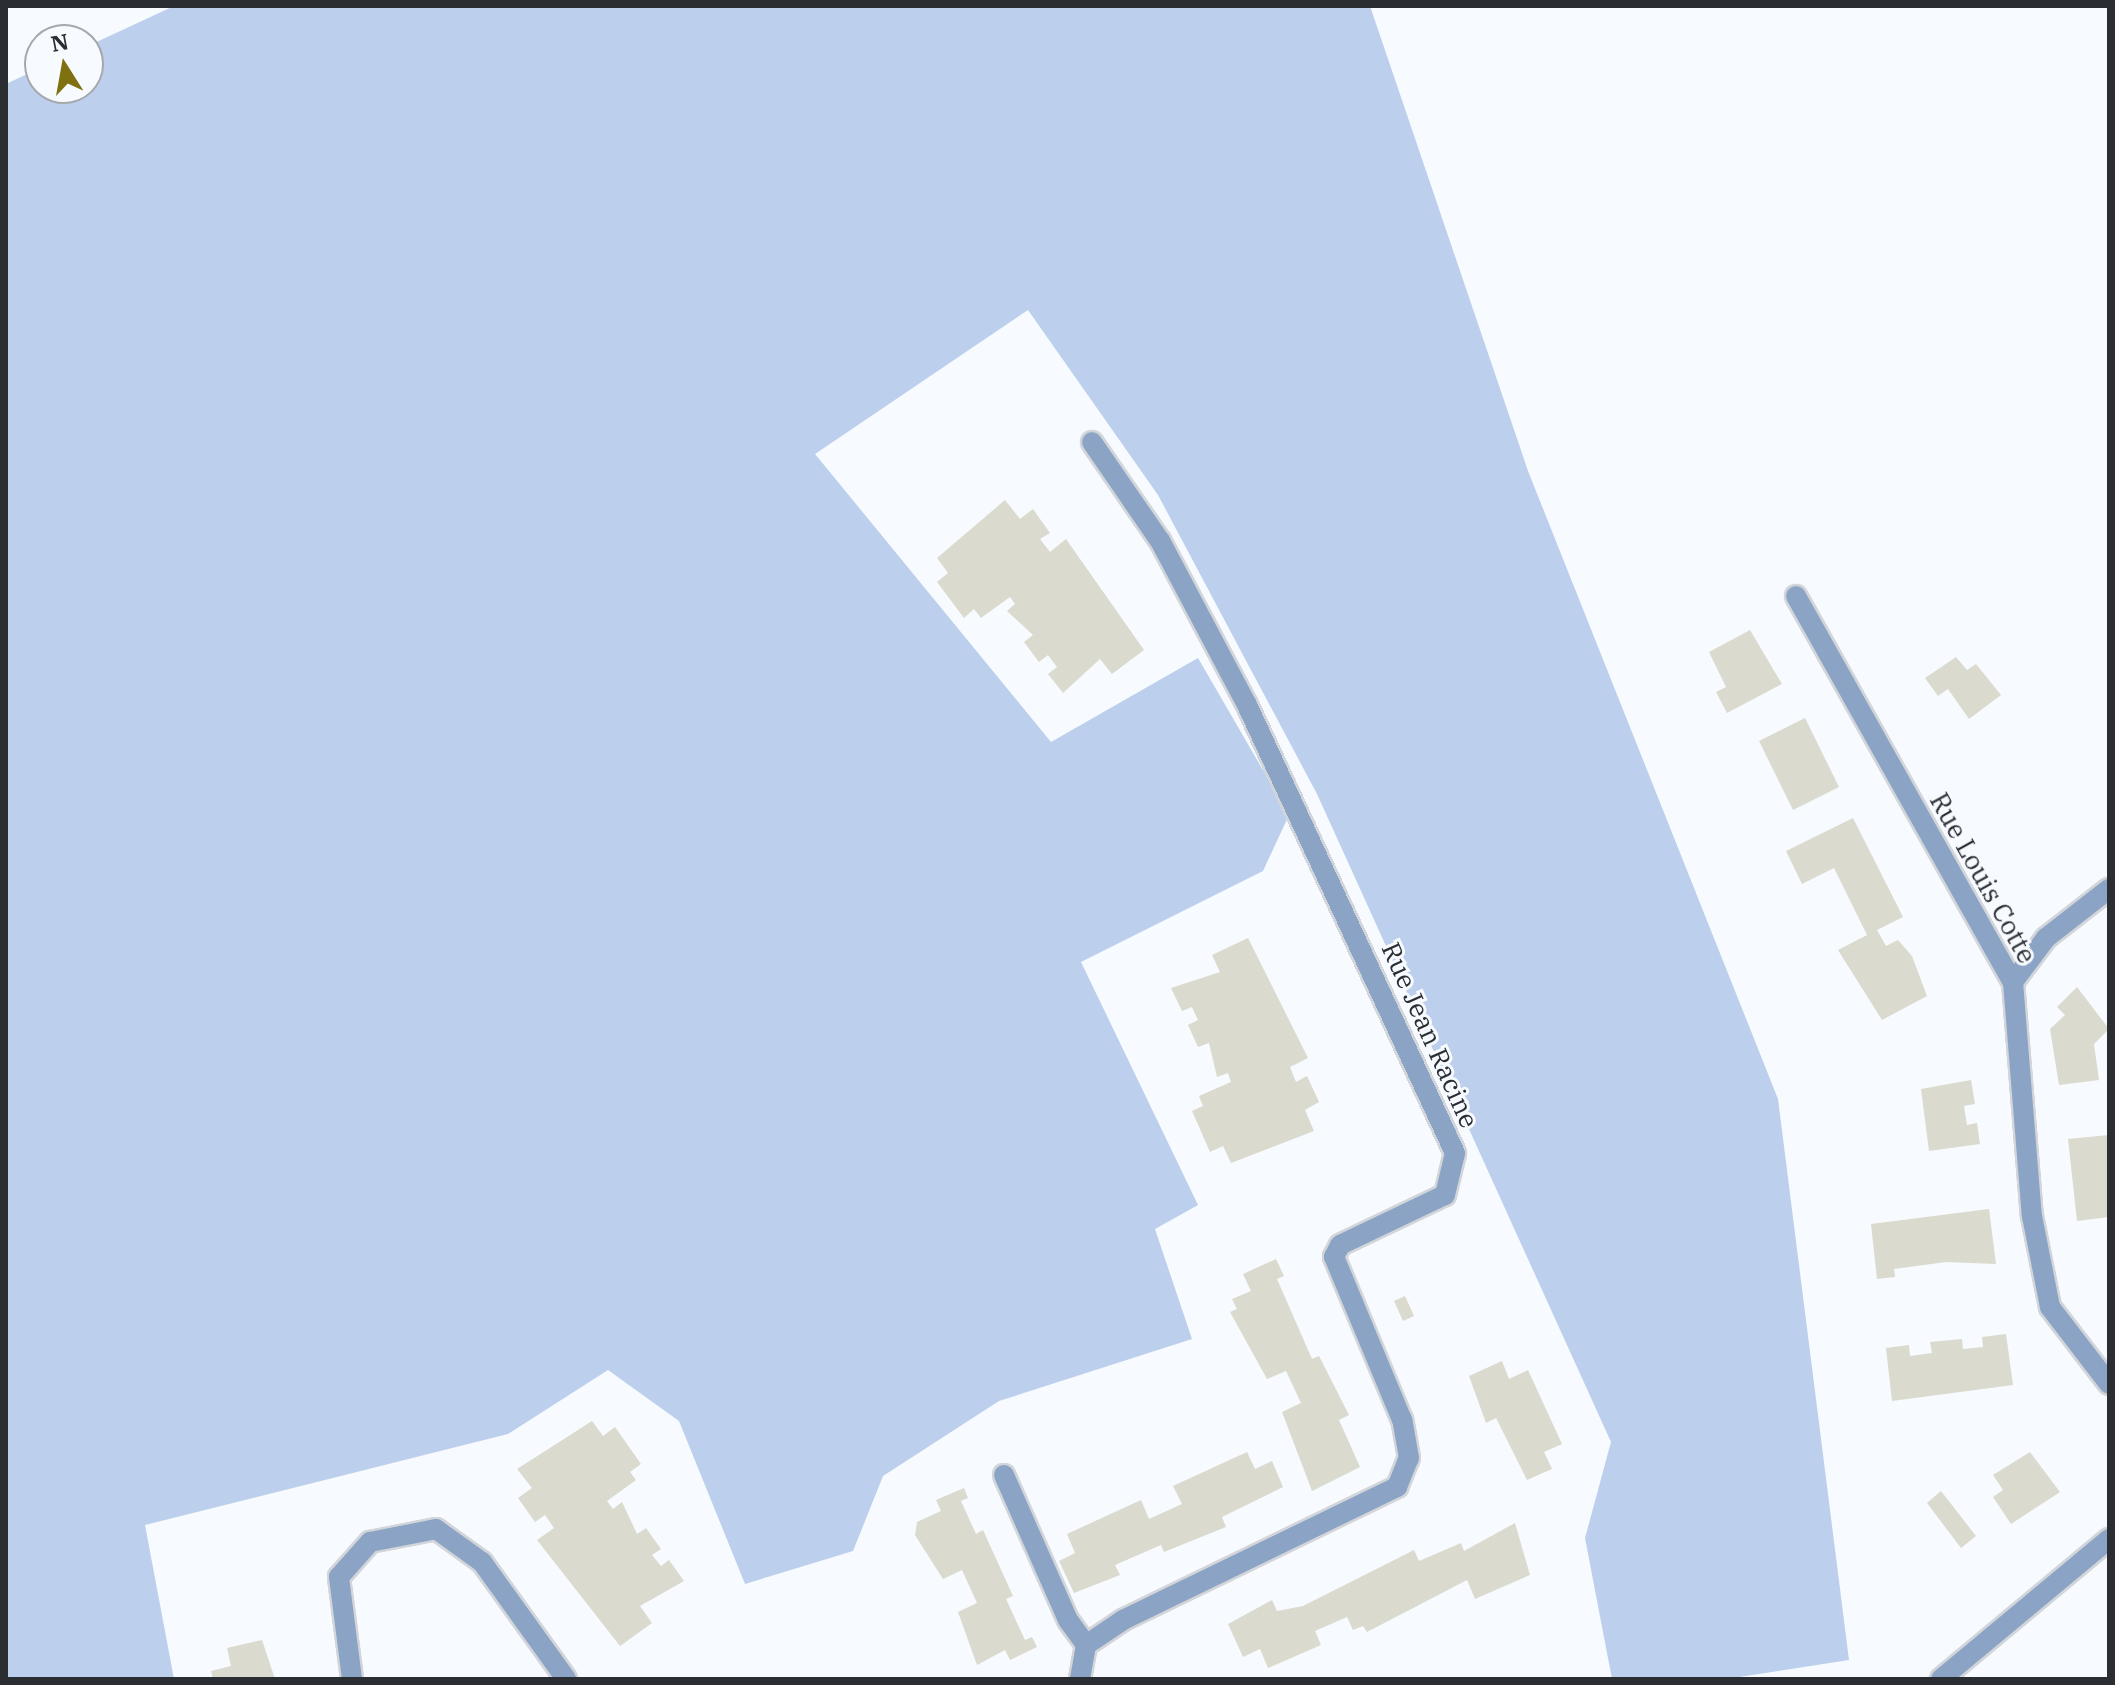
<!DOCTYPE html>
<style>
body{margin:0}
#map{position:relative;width:2115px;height:1685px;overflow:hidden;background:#f7fafe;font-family:"IBM Plex Serif",serif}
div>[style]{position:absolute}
.green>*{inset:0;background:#bccfec}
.building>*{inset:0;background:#dbdace}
.roads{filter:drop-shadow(2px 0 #d2d5d9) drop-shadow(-2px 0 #d2d5d9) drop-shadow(0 2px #d2d5d9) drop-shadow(0 -2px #d2d5d9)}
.minor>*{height:20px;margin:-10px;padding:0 10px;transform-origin:10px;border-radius:10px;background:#8ba3c4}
span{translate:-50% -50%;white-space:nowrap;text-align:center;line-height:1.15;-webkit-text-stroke:6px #f7fafe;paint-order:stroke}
.street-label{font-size:26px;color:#2a2d31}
.frame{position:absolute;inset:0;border:8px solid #2a2d31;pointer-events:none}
.north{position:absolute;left:24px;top:24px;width:80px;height:80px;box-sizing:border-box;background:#f7fafe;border:2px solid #a5a8ac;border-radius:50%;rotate:349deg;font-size:22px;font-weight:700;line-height:32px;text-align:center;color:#2a2d31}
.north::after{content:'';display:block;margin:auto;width:28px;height:36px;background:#7f7110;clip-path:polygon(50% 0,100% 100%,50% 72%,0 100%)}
</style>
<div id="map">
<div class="green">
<div style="clip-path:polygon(174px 6px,1370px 6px,1528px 471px,1778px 1099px,1849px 1660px,1726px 1679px,1612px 1679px,1585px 1538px,1611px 1442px,1317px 794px,1158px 495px,1028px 310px,815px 454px,1051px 742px,1198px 658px,1289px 815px,1263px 871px,1081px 962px,1198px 1205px,1155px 1229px,1192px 1339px,999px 1401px,883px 1476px,853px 1551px,745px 1584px,679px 1421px,608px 1370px,508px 1434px,145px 1525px,174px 1679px,6px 1679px,6px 84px,40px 68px,40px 88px,88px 88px,88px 46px)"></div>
</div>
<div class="building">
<div style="clip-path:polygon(1005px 500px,1020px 519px,1033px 509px,1050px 533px,1040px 539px,1050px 552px,1066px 539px,1144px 650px,1112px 674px,1100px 659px,1063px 693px,1048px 674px,1057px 667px,1048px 655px,1039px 662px,1024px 642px,1033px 635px,1007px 611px,1015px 604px,1010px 597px,981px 618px,974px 609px,964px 618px,937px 582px,948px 573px,937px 558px)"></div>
<div style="clip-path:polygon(1750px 630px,1782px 684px,1727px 713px,1716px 692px,1726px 687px,1709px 652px)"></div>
<div style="clip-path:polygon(1956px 657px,1967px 670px,1976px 664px,2001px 695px,1969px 719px,1948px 689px,1938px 696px,1925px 678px)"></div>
<div style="clip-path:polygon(1805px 718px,1839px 787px,1793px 810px,1759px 741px)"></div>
<div style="clip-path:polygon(1853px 818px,1903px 917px,1877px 930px,1886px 946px,1898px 940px,1912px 956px,1927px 996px,1882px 1020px,1838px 950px,1867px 935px,1834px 868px,1802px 884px,1786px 851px)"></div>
<div style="clip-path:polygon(1248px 938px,1308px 1058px,1290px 1067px,1296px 1082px,1307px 1076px,1319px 1102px,1305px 1110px,1314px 1131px,1231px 1163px,1223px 1146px,1210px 1152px,1192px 1111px,1203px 1106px,1199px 1096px,1231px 1082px,1228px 1073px,1217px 1077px,1209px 1043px,1198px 1047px,1188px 1025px,1198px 1020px,1192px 1007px,1182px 1011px,1171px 988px,1220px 972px,1212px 955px)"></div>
<div style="clip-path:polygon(2077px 987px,2109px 1029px,2094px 1044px,2099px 1080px,2059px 1085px,2050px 1029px,2065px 1015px,2057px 1007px)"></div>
<div style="clip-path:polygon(1971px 1080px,1975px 1104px,1964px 1106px,1967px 1125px,1977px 1123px,1980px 1144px,1929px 1151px,1921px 1089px)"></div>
<div style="clip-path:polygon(2109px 1135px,2109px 1217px,2077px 1221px,2068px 1139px)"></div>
<div style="clip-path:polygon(1989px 1209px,1996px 1264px,1946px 1262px,1894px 1269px,1895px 1277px,1877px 1279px,1871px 1224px)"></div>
<div style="clip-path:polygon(1276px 1259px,1284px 1276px,1277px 1279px,1312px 1359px,1319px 1356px,1349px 1415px,1339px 1420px,1360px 1467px,1312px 1491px,1282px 1412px,1301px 1403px,1286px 1371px,1267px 1379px,1230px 1312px,1237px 1309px,1232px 1299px,1251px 1291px,1243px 1274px)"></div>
<div style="clip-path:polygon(1405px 1296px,1414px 1316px,1403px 1321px,1394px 1301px)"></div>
<div style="clip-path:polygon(2006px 1334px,2013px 1385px,1892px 1401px,1886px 1348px,1909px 1345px,1910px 1356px,1932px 1353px,1930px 1342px,1962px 1339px,1963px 1349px,1983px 1347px,1982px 1337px)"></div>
<div style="clip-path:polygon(1502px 1361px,1509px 1379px,1528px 1370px,1562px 1444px,1544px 1452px,1552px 1469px,1527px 1480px,1496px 1418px,1486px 1423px,1469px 1376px)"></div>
<div style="clip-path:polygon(592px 1421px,603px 1436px,615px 1427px,641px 1464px,630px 1472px,636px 1480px,607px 1501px,613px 1509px,622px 1502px,637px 1534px,646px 1528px,661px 1549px,652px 1555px,661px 1566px,669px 1560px,684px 1581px,640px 1606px,652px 1623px,620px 1646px,537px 1540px,554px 1528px,545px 1515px,535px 1522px,518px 1498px,532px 1488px,517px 1469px)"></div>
<div style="clip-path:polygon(1247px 1452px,1255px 1469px,1272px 1461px,1283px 1487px,1222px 1517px,1226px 1527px,1164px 1552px,1161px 1545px,1115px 1565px,1120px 1575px,1074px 1593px,1059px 1561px,1075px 1553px,1067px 1534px,1141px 1500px,1149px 1519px,1182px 1504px,1173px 1486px)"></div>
<div style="clip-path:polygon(2030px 1452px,2060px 1492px,2011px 1524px,1993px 1497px,2003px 1490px,1993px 1475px)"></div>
<div style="clip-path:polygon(964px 1488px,968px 1498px,961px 1501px,976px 1534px,983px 1530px,1013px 1596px,1006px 1599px,1025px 1640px,1032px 1637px,1037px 1647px,1010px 1660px,1005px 1650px,977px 1665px,958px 1612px,977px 1603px,962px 1570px,943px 1579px,915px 1535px,917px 1522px,941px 1511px,936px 1500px)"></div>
<div style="clip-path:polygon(1941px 1491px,1976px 1536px,1961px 1548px,1927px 1503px)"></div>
<div style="clip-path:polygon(1515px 1523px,1530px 1575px,1475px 1599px,1467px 1580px,1367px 1632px,1363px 1626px,1353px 1630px,1347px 1617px,1315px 1631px,1321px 1645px,1268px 1668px,1260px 1649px,1243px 1657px,1228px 1624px,1272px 1600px,1277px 1611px,1303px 1606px,1414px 1550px,1419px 1561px,1461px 1543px,1464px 1551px)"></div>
<div style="clip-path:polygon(262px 1640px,275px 1679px,213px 1679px,211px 1671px,231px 1666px,227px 1648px)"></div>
</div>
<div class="roads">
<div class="minor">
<div style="left:1796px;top:596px;width:443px;rotate:60.7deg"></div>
<div style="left:2013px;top:982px;width:235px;rotate:85.4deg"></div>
<div style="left:2032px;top:1216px;width:93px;rotate:78.8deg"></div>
<div style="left:2050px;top:1307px;width:97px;rotate:52.5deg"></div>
<div style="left:2013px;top:982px;width:55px;rotate:-53.1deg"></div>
<div style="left:2046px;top:938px;width:80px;rotate:-37.9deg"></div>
<div style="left:1004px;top:1475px;width:158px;rotate:66.2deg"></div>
<div style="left:1068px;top:1620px;width:31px;rotate:54deg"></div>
<div style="left:352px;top:1679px;width:103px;rotate:-97.3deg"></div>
<div style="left:339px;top:1577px;width:47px;rotate:-48.5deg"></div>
<div style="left:370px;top:1542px;width:67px;rotate:-11.1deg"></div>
<div style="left:436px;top:1529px;width:57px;rotate:35.7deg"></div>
<div style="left:482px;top:1562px;width:144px;rotate:54.3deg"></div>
<div style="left:1080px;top:1679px;width:35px;rotate:-80deg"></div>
<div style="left:1086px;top:1645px;width:45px;rotate:-34deg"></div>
<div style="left:1123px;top:1620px;width:305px;rotate:-25.9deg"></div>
<div style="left:1397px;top:1487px;width:31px;rotate:-68deg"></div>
<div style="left:1409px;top:1458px;width:39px;rotate:-100deg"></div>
<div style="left:1402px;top:1420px;width:177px;rotate:-112.6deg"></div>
<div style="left:1334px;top:1257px;width:13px;rotate:-63deg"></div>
<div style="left:1340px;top:1245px;width:116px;rotate:-25.5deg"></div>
<div style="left:1445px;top:1195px;width:43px;rotate:-76.6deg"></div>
<div style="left:1455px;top:1153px;width:494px;rotate:-114.9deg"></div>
<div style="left:1247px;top:705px;width:186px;rotate:-117.9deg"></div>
<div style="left:1160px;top:541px;width:120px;rotate:-124.5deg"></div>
<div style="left:1941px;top:1679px;width:219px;rotate:-39.8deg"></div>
</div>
</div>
<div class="street-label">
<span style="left:1983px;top:878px;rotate:61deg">Rue Louis Cotte</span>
<span style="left:1430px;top:1035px;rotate:66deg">Rue Jean Racine</span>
</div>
<div class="frame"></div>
<div class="north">N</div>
</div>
